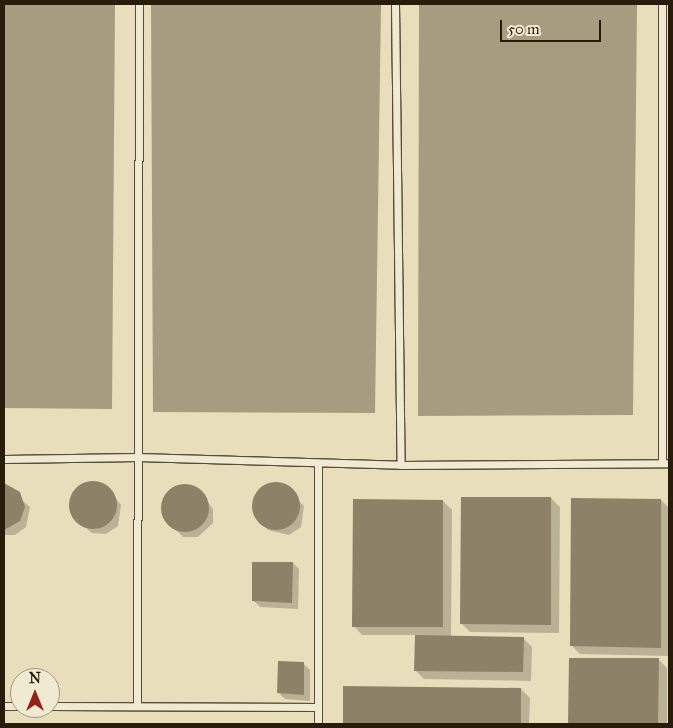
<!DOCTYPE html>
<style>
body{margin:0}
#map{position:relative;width:673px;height:728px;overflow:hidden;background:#e9debc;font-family:"IM FELL Great Primer",serif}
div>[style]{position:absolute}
.water>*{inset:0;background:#a89c80}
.shadow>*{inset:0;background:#0003}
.building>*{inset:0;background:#8d8167}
.round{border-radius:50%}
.roads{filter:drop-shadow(1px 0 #5a4c37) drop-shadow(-1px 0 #5a4c37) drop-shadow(0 1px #5a4c37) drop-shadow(0 -1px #5a4c37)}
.service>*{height:7px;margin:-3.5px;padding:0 3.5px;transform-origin:3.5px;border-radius:3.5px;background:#f1ead3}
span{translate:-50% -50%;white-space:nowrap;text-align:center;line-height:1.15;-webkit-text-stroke:4.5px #f1ead3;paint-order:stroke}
.frame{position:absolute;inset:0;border:5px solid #2a1c0b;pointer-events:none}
.north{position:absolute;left:10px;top:668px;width:50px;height:50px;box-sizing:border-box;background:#f1ead3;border:1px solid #a19883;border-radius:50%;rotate:0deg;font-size:14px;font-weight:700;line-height:20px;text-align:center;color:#2a1c0b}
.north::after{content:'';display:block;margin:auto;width:18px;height:22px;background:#8f2418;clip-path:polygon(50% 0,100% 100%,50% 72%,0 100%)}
.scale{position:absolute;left:500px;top:20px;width:101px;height:22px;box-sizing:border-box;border:2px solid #2a1c0b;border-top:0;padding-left:6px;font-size:15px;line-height:18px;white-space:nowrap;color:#2a1c0b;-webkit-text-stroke:4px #f1ead3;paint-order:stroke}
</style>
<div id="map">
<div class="water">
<div style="clip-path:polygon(4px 4px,115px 4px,112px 409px,4px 408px)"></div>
<div style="clip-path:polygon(151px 4px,381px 4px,375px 413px,153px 412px)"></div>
<div style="clip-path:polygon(419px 4px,637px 4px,633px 415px,418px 416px)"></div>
</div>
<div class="shadow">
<div style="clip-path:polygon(84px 484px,106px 486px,121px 505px,118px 526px,106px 534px,92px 533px,73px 516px,73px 494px)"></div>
<div style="clip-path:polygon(4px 485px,30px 507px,26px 527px,15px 535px,4px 535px)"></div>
<div style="clip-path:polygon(267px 485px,282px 485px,304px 506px,301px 527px,289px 535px,268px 530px,254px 510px,256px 495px)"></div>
<div style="clip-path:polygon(176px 488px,198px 490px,213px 509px,213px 523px,198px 537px,183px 537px,165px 519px,162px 512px,165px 498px)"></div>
<div style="clip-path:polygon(551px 498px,560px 507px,559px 633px,470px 632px,462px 624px)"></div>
<div style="clip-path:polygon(661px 500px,669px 508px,669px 656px,580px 654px,571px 645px)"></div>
<div style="clip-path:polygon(443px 501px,452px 510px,451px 637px,523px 638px,532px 647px,531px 681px,424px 679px,415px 670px,417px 635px,362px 635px,354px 626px)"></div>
<div style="clip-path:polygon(293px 563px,299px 569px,298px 609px,260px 607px,254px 601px)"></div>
<div style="clip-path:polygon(570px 659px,658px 659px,667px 668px,667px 724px,569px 724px)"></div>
<div style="clip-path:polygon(304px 664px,310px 670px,310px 701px,285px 699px,278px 692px)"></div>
<div style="clip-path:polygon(344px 687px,521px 689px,530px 698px,529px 724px,344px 724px)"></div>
</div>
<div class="building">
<div class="round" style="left:69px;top:481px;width:48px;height:48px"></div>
<div class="round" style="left:252px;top:482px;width:48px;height:48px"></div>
<div style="clip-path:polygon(4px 483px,20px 492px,25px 507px,20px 521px,4px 530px)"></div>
<div class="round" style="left:161px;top:484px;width:48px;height:48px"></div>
<div style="clip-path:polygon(461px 497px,551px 497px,551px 625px,460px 624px)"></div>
<div style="clip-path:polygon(571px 498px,661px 499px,661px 648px,570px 646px)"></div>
<div style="clip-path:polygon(353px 499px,443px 500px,443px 627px,352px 627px)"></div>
<div style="clip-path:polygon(252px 562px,293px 562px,292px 603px,252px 601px)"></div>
<div style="clip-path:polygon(415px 635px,524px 637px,523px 672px,414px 671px)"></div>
<div style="clip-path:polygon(569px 658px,659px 658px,658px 724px,568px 724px)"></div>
<div style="clip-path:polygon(278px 661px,304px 662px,304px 695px,277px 693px)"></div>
<div style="clip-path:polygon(343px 686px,521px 688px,521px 724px,343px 724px)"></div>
</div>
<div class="roads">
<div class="service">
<div style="left:395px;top:4px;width:461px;rotate:89.3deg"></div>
<div style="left:662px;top:4px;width:459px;rotate:90deg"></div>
<div style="left:4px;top:459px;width:134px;rotate:-0.9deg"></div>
<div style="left:138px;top:457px;width:263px;rotate:1.7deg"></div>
<div style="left:401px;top:465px;width:268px;rotate:-0.4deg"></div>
<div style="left:4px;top:706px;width:16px"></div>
<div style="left:50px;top:706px;width:268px;rotate:0.2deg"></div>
<div style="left:137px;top:706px;width:702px;rotate:-89.84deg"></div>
<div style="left:318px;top:724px;width:261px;rotate:-90deg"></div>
</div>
</div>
<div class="frame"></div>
<div class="north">N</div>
<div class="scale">50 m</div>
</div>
